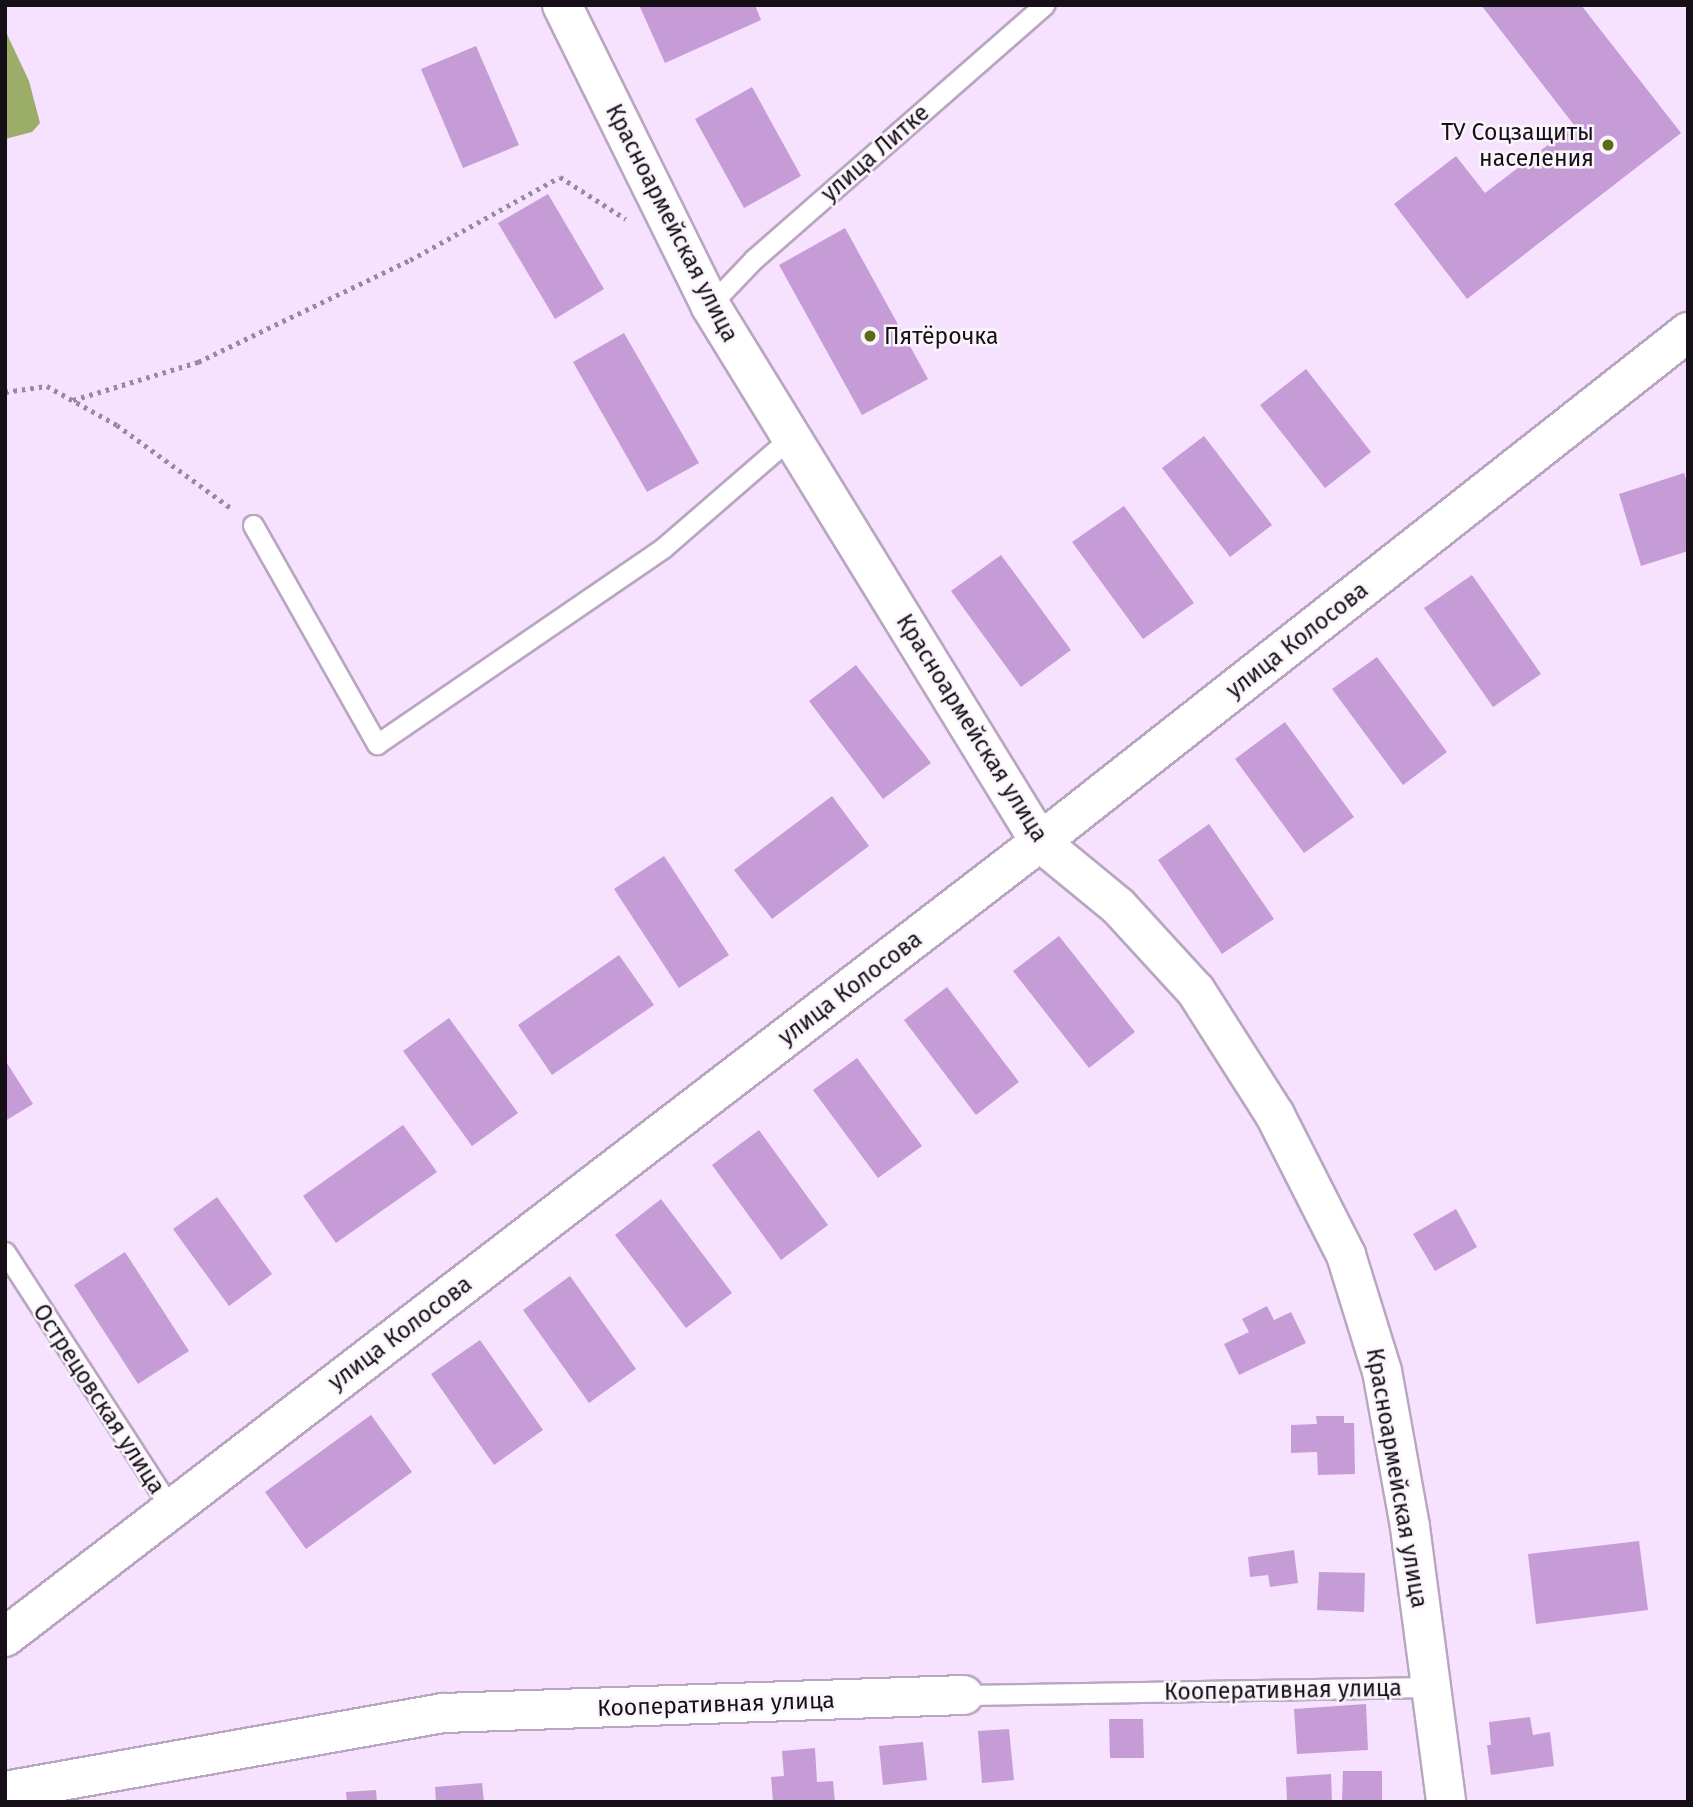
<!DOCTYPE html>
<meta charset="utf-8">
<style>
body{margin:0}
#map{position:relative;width:1693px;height:1807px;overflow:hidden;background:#f6e1fe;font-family:"Fira Sans",sans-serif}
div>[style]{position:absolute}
.water>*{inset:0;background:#9bad68}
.building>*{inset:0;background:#c69cd6}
.path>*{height:4.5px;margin-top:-2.25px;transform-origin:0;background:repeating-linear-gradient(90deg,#99899e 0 3.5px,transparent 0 8.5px)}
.roads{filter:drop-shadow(2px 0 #b9a6c1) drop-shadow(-2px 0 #b9a6c1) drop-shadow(0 2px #b9a6c1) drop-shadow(0 -2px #b9a6c1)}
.lane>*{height:19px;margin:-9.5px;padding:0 9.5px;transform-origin:9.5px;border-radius:9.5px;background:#fff}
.street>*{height:38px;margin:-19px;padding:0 19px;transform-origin:19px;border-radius:19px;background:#fff}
.secondary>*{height:38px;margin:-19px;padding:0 19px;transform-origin:19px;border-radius:19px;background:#fff}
.dots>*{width:19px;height:19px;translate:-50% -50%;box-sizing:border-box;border:4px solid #faf5fb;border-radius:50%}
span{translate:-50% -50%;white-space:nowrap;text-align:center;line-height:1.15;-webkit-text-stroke:5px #faf5fb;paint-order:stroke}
.poi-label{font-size:23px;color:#160f18}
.right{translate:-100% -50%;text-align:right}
.left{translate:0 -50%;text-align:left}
.street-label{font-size:23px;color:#160f18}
.frame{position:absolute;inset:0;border:7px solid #160f18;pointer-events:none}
</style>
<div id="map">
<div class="water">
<div style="clip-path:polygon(5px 30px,29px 81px,40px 123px,32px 132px,5px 139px)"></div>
</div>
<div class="building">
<div style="clip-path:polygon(639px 5px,755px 5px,761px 20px,665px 63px)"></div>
<div style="clip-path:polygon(1481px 5px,1581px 5px,1681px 133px,1467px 299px,1394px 204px,1456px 156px,1485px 193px,1574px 125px)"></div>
<div style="clip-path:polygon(476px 46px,519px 145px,463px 168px,421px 69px)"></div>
<div style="clip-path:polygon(752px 87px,801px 176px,744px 208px,695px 119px)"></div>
<div style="clip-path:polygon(548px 194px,604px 289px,555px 319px,498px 223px)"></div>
<div style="clip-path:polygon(845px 228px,928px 379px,862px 415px,779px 265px)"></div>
<div style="clip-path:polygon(624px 333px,699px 463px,647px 492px,573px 362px)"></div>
<div style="clip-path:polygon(1306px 369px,1371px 452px,1325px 488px,1260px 405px)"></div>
<div style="clip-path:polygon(1204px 436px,1272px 525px,1230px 557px,1162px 468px)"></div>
<div style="clip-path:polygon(1684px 473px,1688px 486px,1688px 551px,1641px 566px,1619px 494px)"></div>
<div style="clip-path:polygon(1124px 506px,1194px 603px,1143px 639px,1072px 542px)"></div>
<div style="clip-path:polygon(1001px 555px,1071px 650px,1021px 687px,951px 591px)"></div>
<div style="clip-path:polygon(1472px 575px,1541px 674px,1493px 707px,1424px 608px)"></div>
<div style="clip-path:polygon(1377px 657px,1447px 752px,1403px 785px,1332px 689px)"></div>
<div style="clip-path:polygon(856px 665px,931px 763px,883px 799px,809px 701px)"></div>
<div style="clip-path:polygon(1285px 722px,1354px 817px,1304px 853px,1235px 759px)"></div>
<div style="clip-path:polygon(832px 796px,869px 846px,772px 919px,734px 870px)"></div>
<div style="clip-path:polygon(1209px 824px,1274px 919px,1222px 954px,1158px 860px)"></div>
<div style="clip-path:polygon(664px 856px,729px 955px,679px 988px,614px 889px)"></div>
<div style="clip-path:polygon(1059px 936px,1135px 1032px,1089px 1068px,1013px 971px)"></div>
<div style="clip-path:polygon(619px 955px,654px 1005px,552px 1075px,518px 1025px)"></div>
<div style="clip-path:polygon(947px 987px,1019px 1082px,976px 1115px,904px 1020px)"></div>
<div style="clip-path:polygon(449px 1018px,518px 1113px,472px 1146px,403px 1051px)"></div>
<div style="clip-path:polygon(857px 1058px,922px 1146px,878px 1178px,813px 1090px)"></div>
<div style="clip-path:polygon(5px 1060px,33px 1104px,5px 1121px)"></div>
<div style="clip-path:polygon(403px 1125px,437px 1172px,336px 1243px,303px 1196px)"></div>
<div style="clip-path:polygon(759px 1130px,828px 1225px,781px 1260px,712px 1165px)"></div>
<div style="clip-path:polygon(217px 1197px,272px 1274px,229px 1306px,173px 1229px)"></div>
<div style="clip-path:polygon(661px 1199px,732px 1293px,686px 1328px,615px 1235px)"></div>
<div style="clip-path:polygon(1456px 1209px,1477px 1247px,1435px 1271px,1413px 1234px)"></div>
<div style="clip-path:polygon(125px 1252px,189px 1351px,138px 1384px,74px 1285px)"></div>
<div style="clip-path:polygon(570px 1276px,636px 1369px,589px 1403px,523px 1310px)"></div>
<div style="clip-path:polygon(1267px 1306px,1274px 1320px,1291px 1312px,1306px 1343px,1239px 1375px,1224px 1344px,1249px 1332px,1242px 1319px)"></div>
<div style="clip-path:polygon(480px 1340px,543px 1430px,494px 1465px,431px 1374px)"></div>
<div style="clip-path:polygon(371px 1415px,412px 1472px,306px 1549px,265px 1492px)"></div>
<div style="clip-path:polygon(1316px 1416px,1344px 1416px,1344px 1423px,1354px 1423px,1355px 1474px,1318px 1475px,1317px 1452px,1291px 1453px,1291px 1425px,1317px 1424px)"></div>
<div style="clip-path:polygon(1639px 1541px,1648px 1610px,1536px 1624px,1528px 1554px)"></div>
<div style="clip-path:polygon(1294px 1550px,1298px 1583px,1270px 1587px,1268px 1575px,1250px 1577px,1248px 1557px)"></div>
<div style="clip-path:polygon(1319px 1572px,1365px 1573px,1364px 1612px,1317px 1610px)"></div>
<div style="clip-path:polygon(1366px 1704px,1368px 1750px,1297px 1754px,1294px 1709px)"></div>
<div style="clip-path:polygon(1530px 1717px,1533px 1735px,1550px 1732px,1554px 1766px,1491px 1775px,1487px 1745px,1491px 1745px,1489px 1722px)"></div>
<div style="clip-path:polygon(1109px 1719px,1143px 1719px,1144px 1758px,1110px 1758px)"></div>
<div style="clip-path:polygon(1009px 1729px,1014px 1780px,982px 1783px,978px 1731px)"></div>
<div style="clip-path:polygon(923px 1742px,927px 1780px,883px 1785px,879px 1746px)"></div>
<div style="clip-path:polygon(815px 1748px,817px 1782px,833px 1781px,835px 1802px,773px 1802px,771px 1777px,784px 1776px,782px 1751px)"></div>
<div style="clip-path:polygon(1343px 1771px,1382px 1771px,1382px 1802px,1342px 1802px)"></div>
<div style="clip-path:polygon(1331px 1774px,1332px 1802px,1287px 1802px,1286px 1777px)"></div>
<div style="clip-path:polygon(482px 1783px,484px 1802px,436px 1802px,435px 1787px)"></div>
<div style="clip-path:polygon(376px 1790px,377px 1802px,347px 1802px,346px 1792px)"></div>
</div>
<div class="path">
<div style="left:5px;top:392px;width:42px;rotate:-8.1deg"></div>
<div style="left:47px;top:386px;width:80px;rotate:29.1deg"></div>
<div style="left:117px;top:425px;width:142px;rotate:36.1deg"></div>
<div style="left:73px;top:400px;width:131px;rotate:-16.9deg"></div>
<div style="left:198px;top:362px;width:235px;rotate:-25.7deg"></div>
<div style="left:410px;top:260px;width:171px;rotate:-29deg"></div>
<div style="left:560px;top:177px;width:78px;rotate:32.5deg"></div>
</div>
<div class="roads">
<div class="lane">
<div style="left:710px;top:305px;width:64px;rotate:-46.3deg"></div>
<div style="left:754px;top:259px;width:386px;rotate:-41.2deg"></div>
<div style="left:253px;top:525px;width:252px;rotate:60.5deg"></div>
<div style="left:377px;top:744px;width:347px;rotate:-34.4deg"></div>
<div style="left:663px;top:548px;width:169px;rotate:-40.9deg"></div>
<div style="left:5px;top:1252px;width:306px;rotate:57.1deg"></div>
<div style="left:964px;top:1695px;width:469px;rotate:-1deg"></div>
</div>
<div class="street">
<div style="left:562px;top:5px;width:335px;rotate:63.7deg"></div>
<div style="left:710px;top:305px;width:630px;rotate:58.43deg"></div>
<div style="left:5px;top:1791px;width:445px;rotate:-10.1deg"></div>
<div style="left:443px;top:1713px;width:521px;rotate:-1.98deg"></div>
</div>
<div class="secondary">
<div style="left:1040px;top:842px;width:101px;rotate:39.4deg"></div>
<div style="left:1118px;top:906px;width:115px;rotate:47.5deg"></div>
<div style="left:1196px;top:991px;width:147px;rotate:57.5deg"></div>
<div style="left:1275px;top:1115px;width:157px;rotate:63.1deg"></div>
<div style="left:1346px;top:1255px;width:121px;rotate:72.8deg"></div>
<div style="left:1382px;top:1371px;width:158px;rotate:79.8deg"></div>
<div style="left:1410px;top:1527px;width:277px;rotate:82.5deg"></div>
<div style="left:5px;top:1637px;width:1305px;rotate:-37.53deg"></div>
<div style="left:1040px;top:842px;width:825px;rotate:-38.2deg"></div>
</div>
</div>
<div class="dots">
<div style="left:1608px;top:145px;background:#5a6c18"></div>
<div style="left:870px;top:336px;background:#5a6c18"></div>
</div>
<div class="poi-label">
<span class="right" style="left:1594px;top:145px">ТУ Соцзащиты<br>населения</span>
<span class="left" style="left:884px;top:336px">Пятёрочка</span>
</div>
<div class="street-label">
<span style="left:875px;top:153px;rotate:-41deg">улица Литке</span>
<span style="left:672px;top:223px;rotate:63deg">Красноармейская улица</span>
<span style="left:1297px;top:640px;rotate:-38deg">улица Колосова</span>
<span style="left:972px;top:728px;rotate:58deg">Красноармейская улица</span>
<span style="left:850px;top:988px;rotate:-37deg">улица Колосова</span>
<span style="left:400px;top:1333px;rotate:-37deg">улица Колосова</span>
<span style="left:99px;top:1399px;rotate:57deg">Острецовская улица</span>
<span style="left:1397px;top:1478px;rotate:80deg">Красноармейская улица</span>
<span style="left:1283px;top:1690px;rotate:-1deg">Кооперативная улица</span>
<span style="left:716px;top:1704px;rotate:-2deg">Кооперативная улица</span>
</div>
<div class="frame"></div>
</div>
